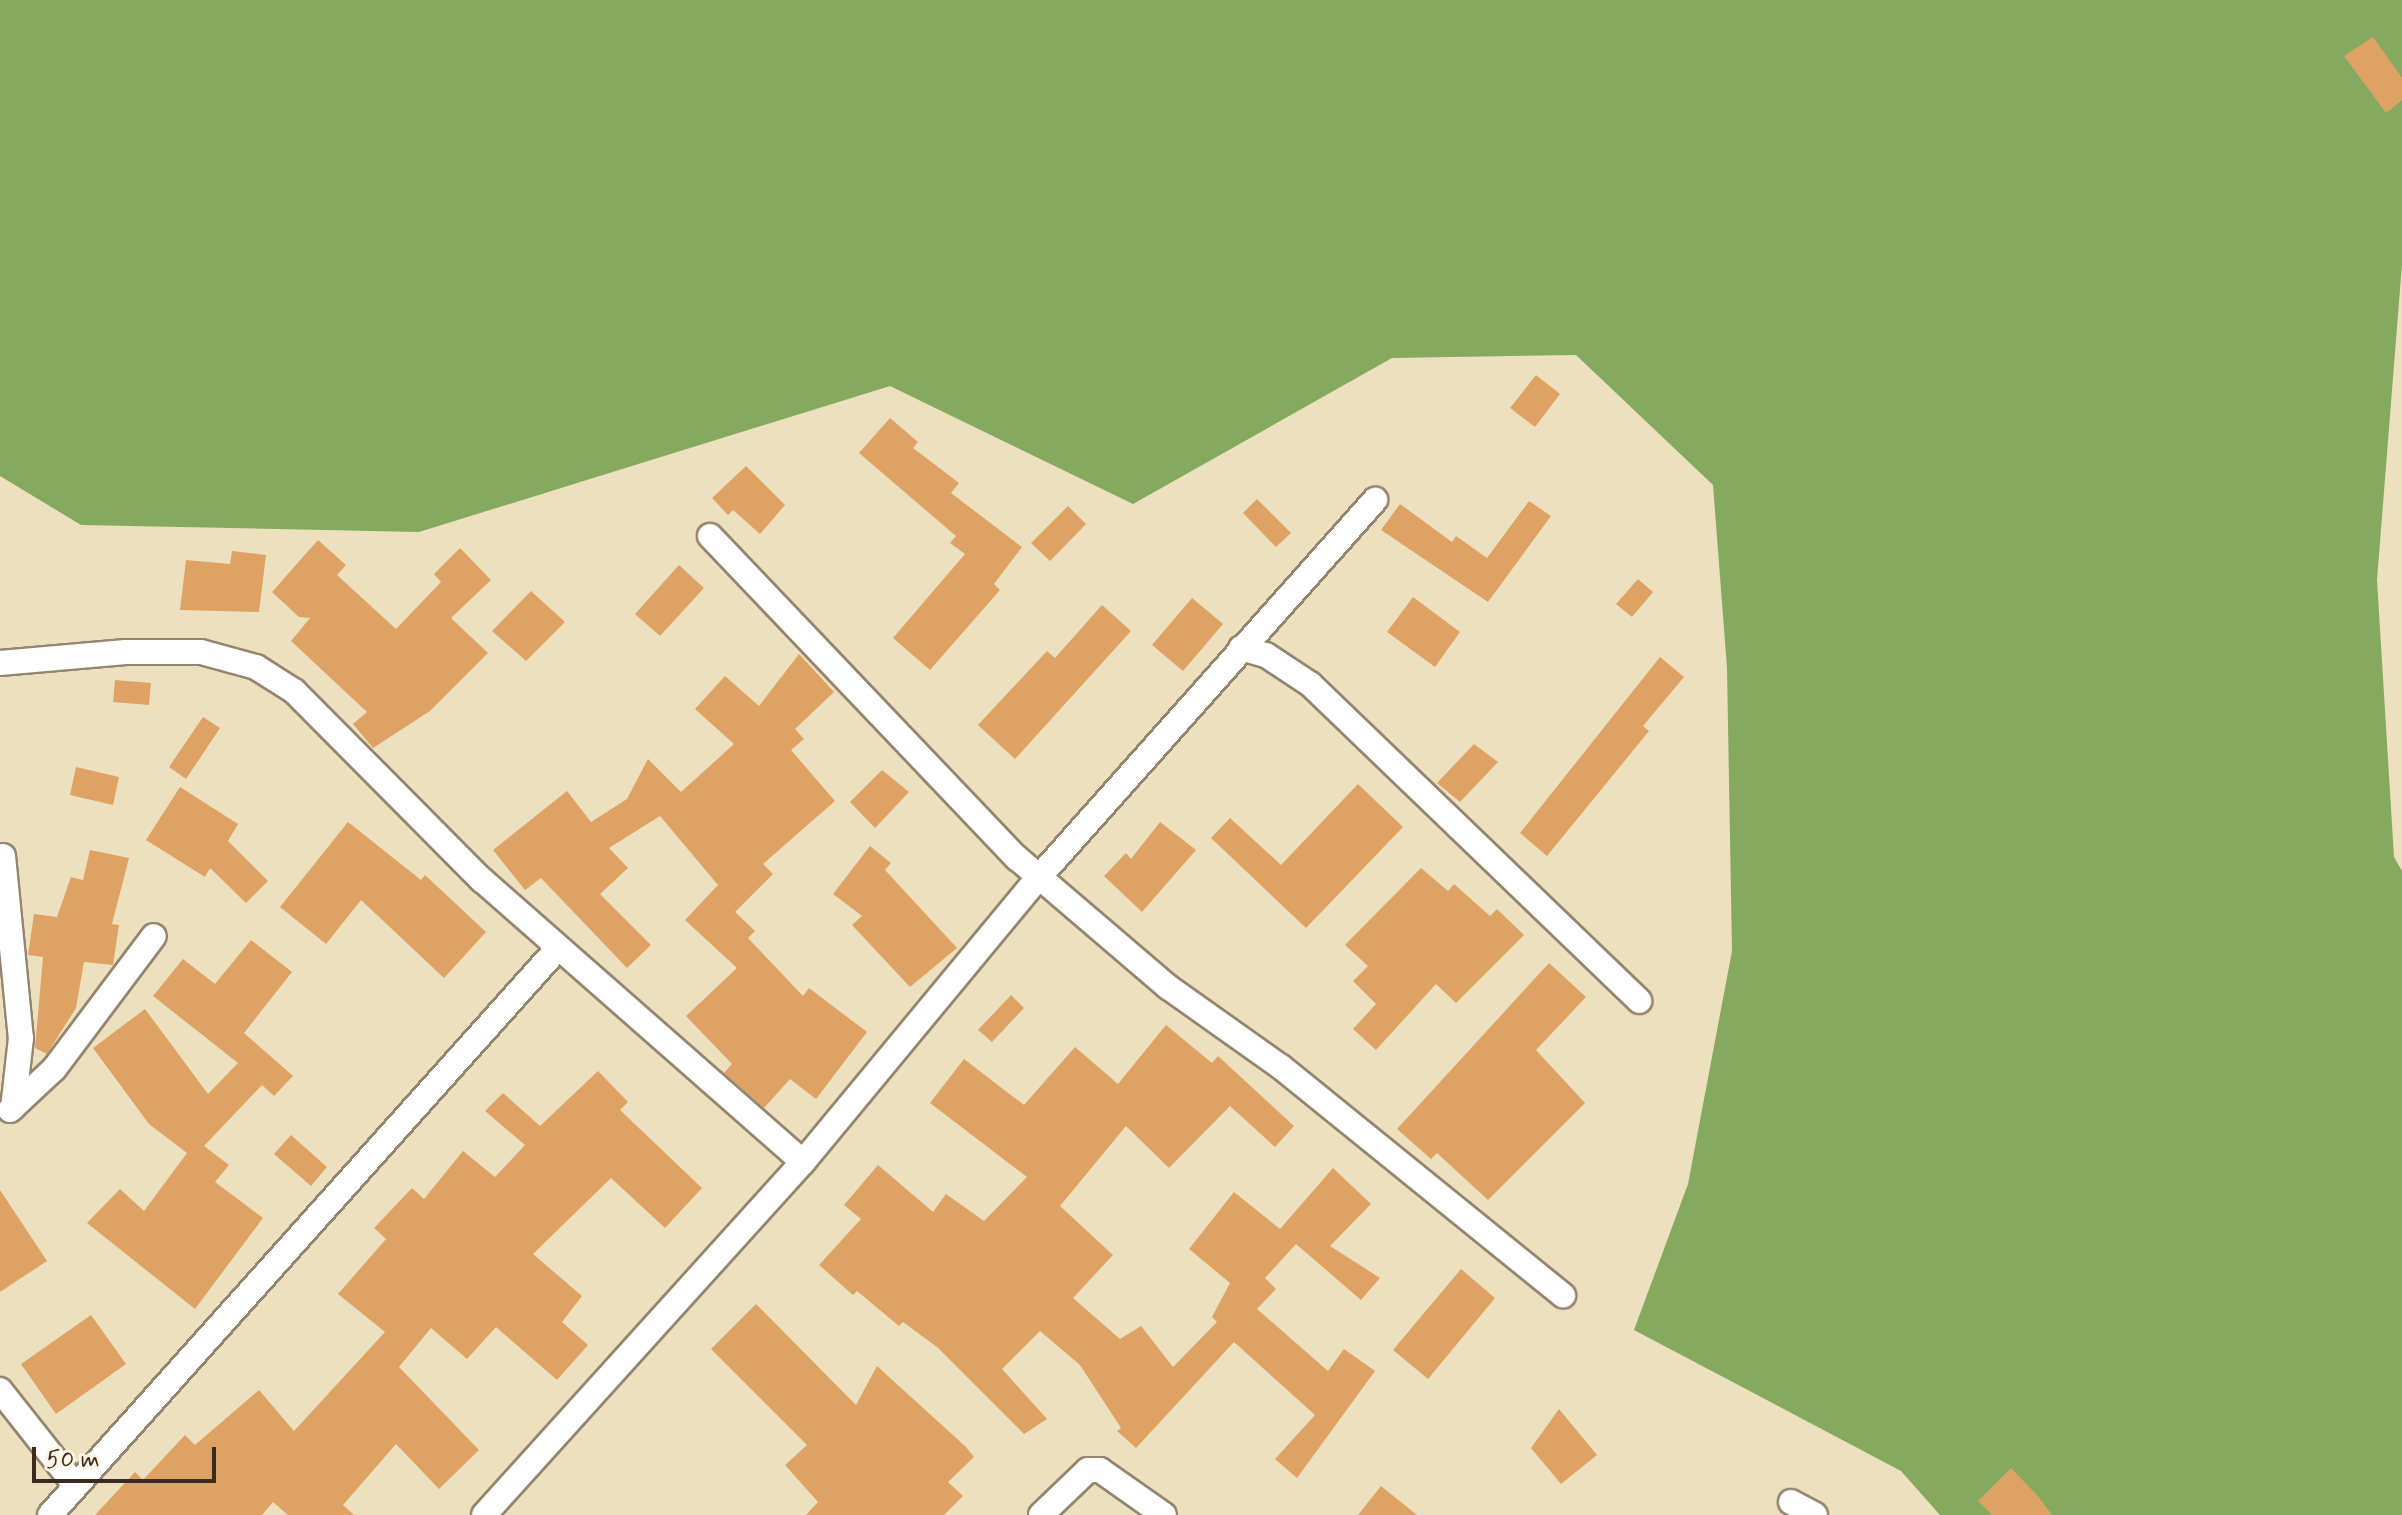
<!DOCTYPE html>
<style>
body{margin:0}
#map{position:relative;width:2402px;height:1515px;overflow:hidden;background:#ede0be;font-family:Mynerve,sans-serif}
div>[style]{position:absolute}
.forest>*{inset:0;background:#85aa5f}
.building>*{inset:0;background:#dea364}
.roads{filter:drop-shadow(2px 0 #94856e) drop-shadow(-2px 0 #94856e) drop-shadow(0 2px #94856e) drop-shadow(0 -2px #94856e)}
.street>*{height:24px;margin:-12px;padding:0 12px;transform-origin:12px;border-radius:12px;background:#fff}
span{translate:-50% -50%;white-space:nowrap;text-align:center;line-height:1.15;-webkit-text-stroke:7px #fcf5e5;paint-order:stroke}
.scale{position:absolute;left:32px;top:1447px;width:184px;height:36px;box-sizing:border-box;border:4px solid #3b2a1e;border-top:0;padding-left:10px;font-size:24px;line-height:28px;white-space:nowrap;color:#3b2a1e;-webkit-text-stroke:6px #fcf5e5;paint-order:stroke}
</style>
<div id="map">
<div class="forest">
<div style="clip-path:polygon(0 0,2402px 0,2402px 264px,2377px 580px,2394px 857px,2402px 871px,2402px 1515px,1940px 1515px,1901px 1471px,1634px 1330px,1688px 1184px,1732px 951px,1727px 668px,1713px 485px,1576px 355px,1392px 358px,1133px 504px,890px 386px,419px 532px,81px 525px,0 476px)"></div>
</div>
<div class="building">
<div style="clip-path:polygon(2373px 37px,2402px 78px,2402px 100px,2386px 113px,2344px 56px)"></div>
<div style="clip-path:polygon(1536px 375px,1560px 394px,1535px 427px,1510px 408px)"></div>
<div style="clip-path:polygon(890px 418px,918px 442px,913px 448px,959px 483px,951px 493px,1022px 547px,994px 584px,1000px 590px,930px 670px,893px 638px,965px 554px,950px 543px,956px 536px,859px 453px)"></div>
<div style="clip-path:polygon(746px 466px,785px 505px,760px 534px,733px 510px,728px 515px,712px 498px)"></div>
<div style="clip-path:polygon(1257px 499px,1291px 533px,1276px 547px,1243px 513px)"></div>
<div style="clip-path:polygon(1529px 501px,1551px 516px,1488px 602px,1381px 530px,1400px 504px,1452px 542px,1456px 536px,1487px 558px)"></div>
<div style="clip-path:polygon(1068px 506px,1086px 524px,1050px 561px,1031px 543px)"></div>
<div style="clip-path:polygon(318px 540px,346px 565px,337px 575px,396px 629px,441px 582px,434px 574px,460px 548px,491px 580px,451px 618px,488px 653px,430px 711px,373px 748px,353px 724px,367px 712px,291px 641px,310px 618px,299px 617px,272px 592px)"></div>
<div style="clip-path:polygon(232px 551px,266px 555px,259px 612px,180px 610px,186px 560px,230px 564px)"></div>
<div style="clip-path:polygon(679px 565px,704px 588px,660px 636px,635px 614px)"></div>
<div style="clip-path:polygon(1638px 579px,1653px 592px,1632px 617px,1616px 604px)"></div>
<div style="clip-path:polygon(531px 591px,565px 622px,526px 661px,492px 631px)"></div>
<div style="clip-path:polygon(1413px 597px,1460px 632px,1435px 667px,1387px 632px)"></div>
<div style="clip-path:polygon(1192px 598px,1223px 624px,1183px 671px,1152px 645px)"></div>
<div style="clip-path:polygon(1102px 605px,1131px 631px,1015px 759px,978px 725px,1047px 651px,1055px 658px)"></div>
<div style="clip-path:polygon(799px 654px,834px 692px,795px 729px,804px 739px,791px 750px,835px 801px,763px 864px,773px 874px,735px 912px,755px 931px,748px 938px,803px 996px,809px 988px,867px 1032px,816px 1099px,790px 1079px,764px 1108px,724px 1073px,732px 1064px,686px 1016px,737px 968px,685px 920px,718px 885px,660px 816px,609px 848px,628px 868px,600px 894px,651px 945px,627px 968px,541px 878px,525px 890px,493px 850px,567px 791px,591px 822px,627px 799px,648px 759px,681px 792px,734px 744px,695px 709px,725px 676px,759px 706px)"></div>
<div style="clip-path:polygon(1660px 657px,1684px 677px,1643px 726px,1649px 731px,1547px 856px,1520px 833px)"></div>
<div style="clip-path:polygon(115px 680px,151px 683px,149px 705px,113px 702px)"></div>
<div style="clip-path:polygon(203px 717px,220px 728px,186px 779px,169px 767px)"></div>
<div style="clip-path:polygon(1474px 744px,1498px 762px,1460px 802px,1437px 783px)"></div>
<div style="clip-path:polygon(76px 767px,119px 777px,113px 805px,70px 795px)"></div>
<div style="clip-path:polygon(882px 770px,909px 792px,875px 828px,850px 802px)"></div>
<div style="clip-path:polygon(1358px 784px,1403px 827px,1306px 928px,1211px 838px,1230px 818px,1281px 865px)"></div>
<div style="clip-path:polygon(180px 787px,238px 824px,228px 841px,268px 881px,246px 903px,210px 868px,205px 877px,146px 840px)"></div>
<div style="clip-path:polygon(348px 822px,421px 880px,425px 875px,486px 932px,444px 978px,361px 900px,326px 944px,280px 907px)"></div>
<div style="clip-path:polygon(1160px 822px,1196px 850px,1142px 912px,1104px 876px,1126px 853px,1131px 859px)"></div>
<div style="clip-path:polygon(870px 846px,891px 863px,885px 870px,957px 948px,910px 987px,852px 925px,862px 916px,833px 894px)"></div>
<div style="clip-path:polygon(90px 850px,129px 858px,112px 924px,119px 925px,113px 965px,84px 962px,76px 1008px,47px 1054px,35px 1048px,43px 957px,28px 955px,34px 914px,57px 917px,71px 877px,83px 880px)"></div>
<div style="clip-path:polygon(1421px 868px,1448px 891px,1454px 884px,1490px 916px,1497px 909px,1524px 935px,1456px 1003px,1436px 984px,1376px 1050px,1353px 1029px,1376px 1004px,1353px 981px,1368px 966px,1345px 945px)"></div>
<div style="clip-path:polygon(251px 940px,292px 972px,244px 1033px,293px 1076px,274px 1096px,262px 1085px,204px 1146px,229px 1165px,215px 1182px,263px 1218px,195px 1309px,87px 1223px,120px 1189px,144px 1211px,187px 1153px,149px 1124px,93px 1048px,145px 1009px,208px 1094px,238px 1063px,153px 996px,183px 959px,215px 984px)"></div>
<div style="clip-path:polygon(1549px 963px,1586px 997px,1536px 1050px,1585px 1103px,1488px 1200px,1437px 1153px,1431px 1159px,1397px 1129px)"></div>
<div style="clip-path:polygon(1011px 995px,1024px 1008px,992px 1042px,978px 1030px)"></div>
<div style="clip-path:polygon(1166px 1025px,1212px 1063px,1218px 1056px,1294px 1126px,1275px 1147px,1230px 1106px,1169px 1168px,1126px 1126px,1060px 1206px,1113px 1255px,1073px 1298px,1120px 1339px,1141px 1326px,1173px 1367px,1217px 1322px,1212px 1317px,1230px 1283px,1189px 1249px,1234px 1192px,1280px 1229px,1333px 1168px,1371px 1204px,1330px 1246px,1380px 1278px,1361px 1300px,1296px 1244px,1265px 1278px,1276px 1289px,1257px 1309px,1328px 1371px,1344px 1349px,1375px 1371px,1297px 1478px,1275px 1459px,1315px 1415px,1234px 1342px,1136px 1448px,1117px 1431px,1121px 1428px,1080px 1365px,1040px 1331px,1002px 1369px,1047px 1419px,1024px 1434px,937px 1347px,903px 1322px,899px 1326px,857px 1291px,853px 1295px,819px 1265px,861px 1219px,844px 1205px,878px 1165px,933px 1212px,946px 1194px,984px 1221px,1027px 1177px,930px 1103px,964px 1059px,1024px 1105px,1075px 1047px,1118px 1084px)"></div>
<div style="clip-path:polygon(598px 1071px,628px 1102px,620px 1110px,702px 1188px,665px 1228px,611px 1178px,533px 1254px,582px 1296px,562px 1322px,588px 1345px,557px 1380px,496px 1327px,467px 1359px,431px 1328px,399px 1367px,479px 1450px,439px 1489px,396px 1444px,343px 1505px,354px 1515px,288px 1515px,273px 1502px,262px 1515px,95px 1515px,135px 1472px,143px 1480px,185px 1435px,195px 1445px,259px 1390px,294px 1431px,385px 1332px,338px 1294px,386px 1239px,374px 1228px,412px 1188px,424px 1199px,463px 1151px,495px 1177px,525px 1145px,485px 1111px,503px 1093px,540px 1126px)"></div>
<div style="clip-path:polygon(291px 1135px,327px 1167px,311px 1186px,274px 1154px)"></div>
<div style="clip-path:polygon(0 1190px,47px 1261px,0 1292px)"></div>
<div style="clip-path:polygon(1461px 1269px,1495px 1298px,1428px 1379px,1393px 1350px)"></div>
<div style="clip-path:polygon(756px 1304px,856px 1405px,877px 1366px,966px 1447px,974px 1457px,948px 1482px,963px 1496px,944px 1515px,806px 1515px,818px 1502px,785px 1465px,807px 1445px,711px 1349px)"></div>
<div style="clip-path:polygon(91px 1315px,126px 1364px,56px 1414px,21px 1364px)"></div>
<div style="clip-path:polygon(1559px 1409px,1597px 1455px,1561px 1484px,1531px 1448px)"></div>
<div style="clip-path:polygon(2011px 1468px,2037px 1495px,2052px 1515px,1992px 1515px,1978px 1501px)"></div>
<div style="clip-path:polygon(1381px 1486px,1417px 1515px,1358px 1515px)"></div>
</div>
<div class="roads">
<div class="street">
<div style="left:710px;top:536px;width:445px;rotate:46.4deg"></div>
<div style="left:1017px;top:858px;width:199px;rotate:40.5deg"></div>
<div style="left:1168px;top:987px;width:138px;rotate:35.3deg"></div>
<div style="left:1281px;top:1067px;width:363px;rotate:39deg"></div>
<div style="left:1241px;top:648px;width:26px;rotate:16deg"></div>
<div style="left:1266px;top:655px;width:53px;rotate:33.4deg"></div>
<div style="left:1310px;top:684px;width:457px;rotate:43.9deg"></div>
<div style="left:0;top:663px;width:126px;rotate:-5deg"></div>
<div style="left:126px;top:652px;width:75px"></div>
<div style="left:201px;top:652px;width:57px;rotate:15.3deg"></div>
<div style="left:256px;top:667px;width:45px;rotate:32.3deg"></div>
<div style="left:294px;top:691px;width:267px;rotate:45.2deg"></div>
<div style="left:482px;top:880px;width:427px;rotate:41.3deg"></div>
<div style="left:3px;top:856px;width:183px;rotate:84.4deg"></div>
<div style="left:21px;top:1038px;width:70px;rotate:96.5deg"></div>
<div style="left:10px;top:1110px;width:60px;rotate:-43deg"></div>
<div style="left:54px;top:1069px;width:166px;rotate:-53.1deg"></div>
<div style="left:0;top:1390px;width:121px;rotate:51.7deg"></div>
<div style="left:1791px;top:1502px;width:27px;rotate:28deg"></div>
<div style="left:50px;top:1515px;width:761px;rotate:-48.14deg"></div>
<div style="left:484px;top:1515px;width:476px;rotate:-47.9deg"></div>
<div style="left:803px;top:1162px;width:371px;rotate:-50.4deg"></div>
<div style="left:1040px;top:876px;width:504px;rotate:-48.3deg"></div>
<div style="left:1041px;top:1515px;width:65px;rotate:-43.8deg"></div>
<div style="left:1088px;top:1470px;width:12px"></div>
<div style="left:1100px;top:1470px;width:78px;rotate:35.1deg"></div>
</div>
</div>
<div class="scale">50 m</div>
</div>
